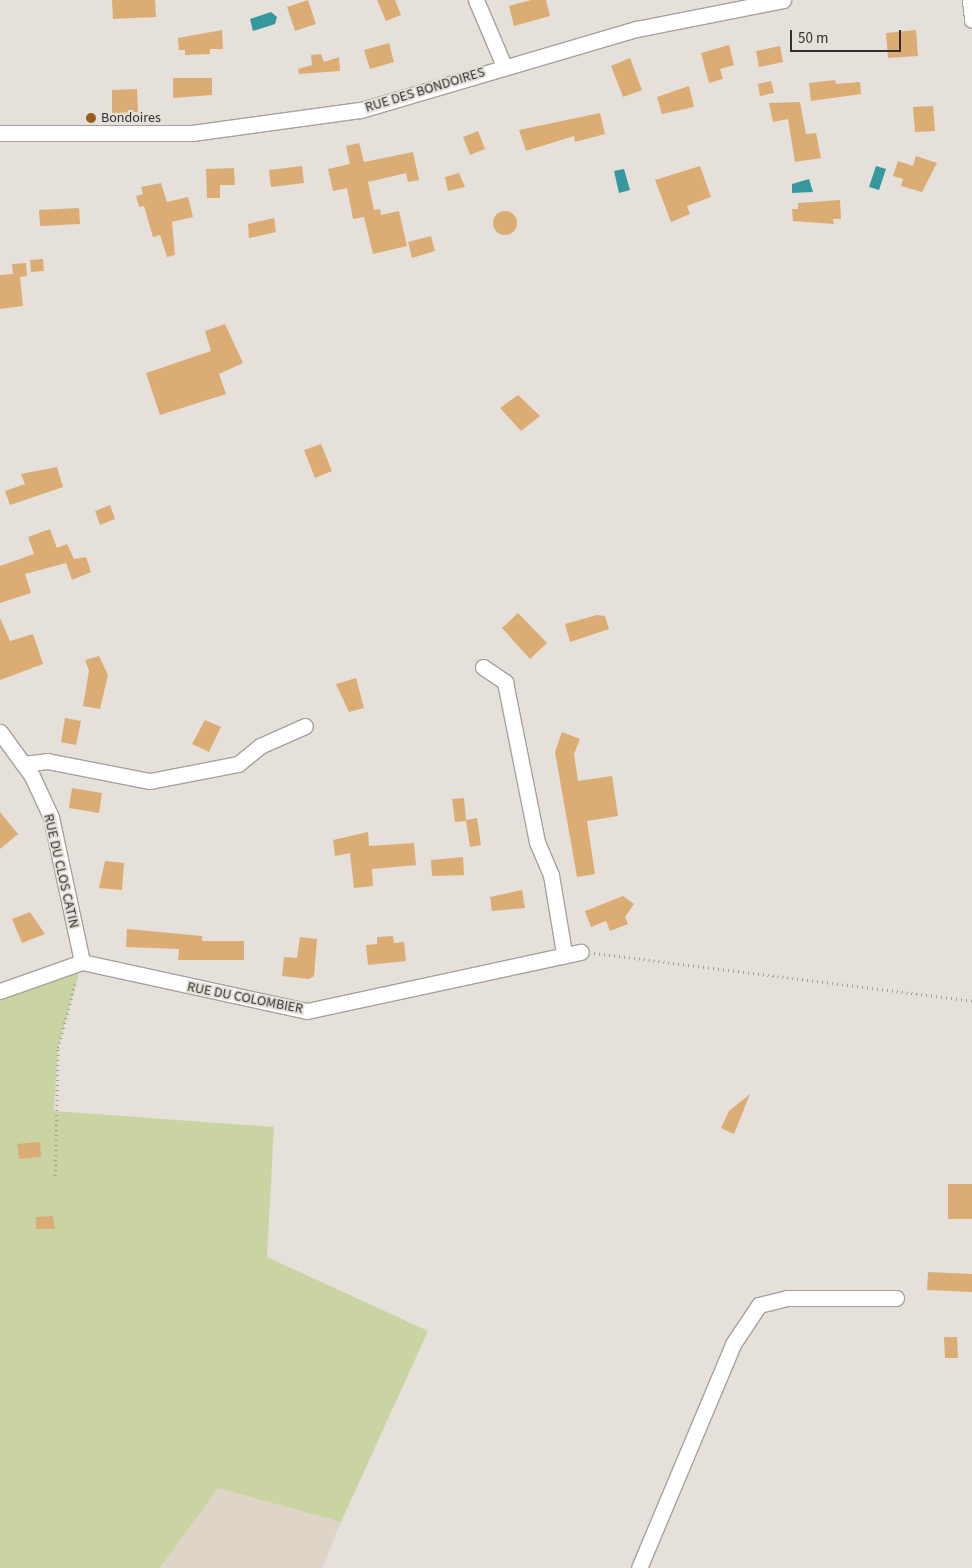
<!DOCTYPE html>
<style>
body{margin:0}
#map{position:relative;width:972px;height:1568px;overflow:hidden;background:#e5e0d9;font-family:"Source Sans 3",sans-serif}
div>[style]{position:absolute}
.built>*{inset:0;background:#dfd4c8}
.green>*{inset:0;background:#cad4a2}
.water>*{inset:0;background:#35989e}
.building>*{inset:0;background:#dbad75}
.round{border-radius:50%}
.path>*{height:2.5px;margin-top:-1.25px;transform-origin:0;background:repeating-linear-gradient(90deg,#a09c97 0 1px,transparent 0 5px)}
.roads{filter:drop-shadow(1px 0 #a7a19c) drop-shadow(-1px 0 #a7a19c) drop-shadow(0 1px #a7a19c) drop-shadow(0 -1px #a7a19c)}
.minor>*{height:15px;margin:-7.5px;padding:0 7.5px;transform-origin:7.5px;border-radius:7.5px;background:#fff}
.dots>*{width:14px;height:14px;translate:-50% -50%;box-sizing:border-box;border:2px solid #e5e0d9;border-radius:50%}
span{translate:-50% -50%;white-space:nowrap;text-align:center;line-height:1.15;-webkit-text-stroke:4px #e5e0d9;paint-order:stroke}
.street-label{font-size:14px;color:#32302e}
.poi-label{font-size:14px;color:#32302e}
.left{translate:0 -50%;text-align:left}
.scale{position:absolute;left:790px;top:30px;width:111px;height:22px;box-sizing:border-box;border:2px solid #32302e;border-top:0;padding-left:6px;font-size:15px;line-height:18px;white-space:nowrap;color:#32302e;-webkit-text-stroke:4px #e5e0d9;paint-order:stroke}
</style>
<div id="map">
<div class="built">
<div style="clip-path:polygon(218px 1488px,341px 1522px,322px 1568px,160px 1568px)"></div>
</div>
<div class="green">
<div style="clip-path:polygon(82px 962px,58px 1048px,54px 1111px,274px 1127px,267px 1257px,428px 1331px,341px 1522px,218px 1488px,160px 1568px,0 1568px,0 990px)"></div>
</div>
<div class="water">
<div style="clip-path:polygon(271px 12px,277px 17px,275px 24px,253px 31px,250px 19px)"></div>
<div style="clip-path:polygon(876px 166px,886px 169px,879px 190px,869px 187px)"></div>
<div style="clip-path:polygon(624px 169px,630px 190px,619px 193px,614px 171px)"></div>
<div style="clip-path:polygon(809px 179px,813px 192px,792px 193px,792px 184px)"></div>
</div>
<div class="building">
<div style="clip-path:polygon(112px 0,155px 0,156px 17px,113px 19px)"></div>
<div style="clip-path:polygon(308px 0,316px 24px,295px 31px,287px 7px)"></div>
<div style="clip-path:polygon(377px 0,395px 0,401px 15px,386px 21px)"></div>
<div style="clip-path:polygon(531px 0,546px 0,550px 16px,514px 26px,509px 6px)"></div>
<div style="clip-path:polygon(222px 30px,223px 49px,210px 49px,210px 54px,185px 55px,185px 50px,179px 50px,178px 38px)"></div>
<div style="clip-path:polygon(916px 30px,918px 56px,888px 58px,886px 33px)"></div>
<div style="clip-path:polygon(389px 43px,394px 62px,370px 69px,364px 50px)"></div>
<div style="clip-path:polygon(729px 45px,734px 65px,720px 69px,723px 79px,709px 83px,701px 53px)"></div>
<div style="clip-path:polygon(780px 46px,783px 62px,759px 67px,756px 51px)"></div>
<div style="clip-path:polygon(321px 54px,324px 62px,339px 57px,340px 71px,299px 74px,298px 69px,312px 65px,311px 55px)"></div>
<div style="clip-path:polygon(630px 58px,642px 90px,623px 97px,611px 66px)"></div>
<div style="clip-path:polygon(173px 78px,212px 78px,212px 95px,173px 98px)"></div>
<div style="clip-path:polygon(835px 80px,836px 84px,860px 82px,861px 94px,811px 101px,809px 83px)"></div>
<div style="clip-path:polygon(771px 81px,774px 93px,760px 96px,758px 84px)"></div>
<div style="clip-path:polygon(689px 86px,694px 107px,662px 114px,657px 97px)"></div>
<div style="clip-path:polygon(137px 89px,138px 112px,112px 113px,112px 90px)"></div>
<div style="clip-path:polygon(800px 102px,806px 134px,816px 133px,821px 158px,795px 162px,788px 119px,773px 122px,769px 103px)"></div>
<div style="clip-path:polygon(933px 106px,935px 131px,915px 132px,913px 107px)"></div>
<div style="clip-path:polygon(600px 113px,605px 134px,575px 142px,574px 136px,526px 151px,519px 130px)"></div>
<div style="clip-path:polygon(478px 131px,485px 149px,470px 155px,463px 137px)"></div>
<div style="clip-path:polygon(359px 143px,364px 162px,413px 152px,419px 180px,408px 182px,406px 173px,368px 182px,374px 210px,380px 209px,381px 215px,399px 211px,407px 246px,373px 254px,364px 217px,353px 219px,347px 188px,333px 191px,328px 169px,350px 164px,346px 146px)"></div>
<div style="clip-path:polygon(916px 156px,937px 163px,922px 192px,901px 186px,903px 179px,893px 176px,898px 161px,913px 166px)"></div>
<div style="clip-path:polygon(302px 166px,304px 183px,271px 187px,269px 170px)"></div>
<div style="clip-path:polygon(700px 166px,711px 197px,687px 206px,690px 214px,671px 222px,655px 180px)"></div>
<div style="clip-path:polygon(234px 168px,235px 185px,220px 185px,220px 198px,207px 198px,206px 169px)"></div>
<div style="clip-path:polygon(459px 173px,465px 187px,448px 191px,445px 177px)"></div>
<div style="clip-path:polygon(161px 183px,167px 202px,188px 197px,193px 217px,172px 222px,175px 255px,167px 257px,160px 235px,153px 237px,144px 206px,139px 207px,136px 196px,143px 194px,141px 187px)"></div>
<div style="clip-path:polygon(840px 200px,841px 219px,833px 219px,834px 224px,793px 221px,792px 209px,798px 209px,798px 203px)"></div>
<div style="clip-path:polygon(79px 208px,80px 224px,40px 226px,39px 210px)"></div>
<div class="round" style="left:493px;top:211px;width:24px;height:24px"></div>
<div style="clip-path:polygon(274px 218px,276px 232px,249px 238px,248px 224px)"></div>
<div style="clip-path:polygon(431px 236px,435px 251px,412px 258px,408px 242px)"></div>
<div style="clip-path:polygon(43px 259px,44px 271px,31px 272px,30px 260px)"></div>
<div style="clip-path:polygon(26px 263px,27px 276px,20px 277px,23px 306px,0 309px,0 275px,13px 274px,12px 264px)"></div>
<div style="clip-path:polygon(225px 324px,243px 363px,219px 374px,226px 394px,160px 415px,146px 373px,211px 351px,205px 331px)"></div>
<div style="clip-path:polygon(518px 395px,540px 416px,521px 431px,500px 408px)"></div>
<div style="clip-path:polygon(321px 444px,332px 471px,315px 478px,304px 450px)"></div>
<div style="clip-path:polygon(57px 467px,63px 487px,10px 505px,5px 491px,25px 484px,21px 474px)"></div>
<div style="clip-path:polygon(110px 505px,115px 519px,100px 525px,95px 511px)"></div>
<div style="clip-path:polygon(50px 529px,57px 548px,67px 544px,74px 559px,86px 557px,91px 572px,72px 580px,66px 563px,25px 574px,31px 593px,0 603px,0 566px,34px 554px,28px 537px)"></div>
<div style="clip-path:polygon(518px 613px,547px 643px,530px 659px,502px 628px)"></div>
<div style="clip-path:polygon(597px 615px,605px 616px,609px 629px,570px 642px,565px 624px)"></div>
<div style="clip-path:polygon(0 618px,10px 641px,33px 634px,43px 664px,0 680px)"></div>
<div style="clip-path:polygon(99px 656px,108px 675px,100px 709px,83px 706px,89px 671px,85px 660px)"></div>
<div style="clip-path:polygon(356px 678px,364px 708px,349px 712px,336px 684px)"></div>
<div style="clip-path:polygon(65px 718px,81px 721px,76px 745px,61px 742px)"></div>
<div style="clip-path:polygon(205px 720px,221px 727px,209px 752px,192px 744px)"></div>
<div style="clip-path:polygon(562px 732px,580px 739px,574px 754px,578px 781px,612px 776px,618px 816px,587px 821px,595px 874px,577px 877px,555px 752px)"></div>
<div style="clip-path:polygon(72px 788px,102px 793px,99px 813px,69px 808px)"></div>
<div style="clip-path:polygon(464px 798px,466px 820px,477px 818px,481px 845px,470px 847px,466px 821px,455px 822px,452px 799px)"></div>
<div style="clip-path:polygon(0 812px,18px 834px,0 849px)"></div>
<div style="clip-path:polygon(368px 832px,369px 846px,414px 843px,416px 865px,372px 869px,373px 886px,354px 888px,350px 853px,335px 856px,333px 840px)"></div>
<div style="clip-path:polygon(463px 857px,464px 875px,432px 876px,431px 860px)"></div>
<div style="clip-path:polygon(105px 861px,124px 863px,122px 890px,99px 888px)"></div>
<div style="clip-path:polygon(522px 890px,525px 908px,492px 911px,490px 897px)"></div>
<div style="clip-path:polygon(623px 896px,634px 904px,625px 917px,628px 924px,610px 931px,606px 921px,591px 927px,585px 911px)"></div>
<div style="clip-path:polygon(30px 912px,45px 934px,22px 943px,12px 919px)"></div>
<div style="clip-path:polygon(127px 929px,202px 936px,202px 941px,244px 941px,244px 960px,178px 960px,179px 949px,126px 947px)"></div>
<div style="clip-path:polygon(393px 936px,394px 943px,404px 942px,406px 961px,368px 965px,366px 945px,377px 944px,377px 937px)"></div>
<div style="clip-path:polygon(300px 937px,317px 939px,314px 976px,309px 979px,282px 976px,284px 957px,297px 958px)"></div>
<div style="clip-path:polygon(750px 1094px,734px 1134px,721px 1128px,729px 1111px)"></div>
<div style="clip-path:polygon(40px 1142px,41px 1157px,19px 1159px,17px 1144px)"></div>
<div style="clip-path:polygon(948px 1184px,972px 1184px,972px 1219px,948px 1219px)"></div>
<div style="clip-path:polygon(53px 1216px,55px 1229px,36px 1229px,36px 1217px)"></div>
<div style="clip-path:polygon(928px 1272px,972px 1274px,972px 1292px,927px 1290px)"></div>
<div style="clip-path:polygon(944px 1337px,957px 1337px,958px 1358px,945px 1358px)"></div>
</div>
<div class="path">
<div style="left:594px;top:953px;width:381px;rotate:7.2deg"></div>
<div style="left:55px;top:1176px;width:128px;rotate:-88.7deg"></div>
<div style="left:58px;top:1048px;width:70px;rotate:-75.2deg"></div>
</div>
<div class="roads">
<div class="minor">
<div style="left:476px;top:0;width:72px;rotate:67deg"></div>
<div style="left:970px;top:0;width:20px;rotate:84deg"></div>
<div style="left:0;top:133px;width:192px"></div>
<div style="left:192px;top:133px;width:171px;rotate:-7.8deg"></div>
<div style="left:361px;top:110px;width:288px;rotate:-16.4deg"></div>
<div style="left:637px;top:29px;width:149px;rotate:-11.2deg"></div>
<div style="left:483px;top:667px;width:27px;rotate:34deg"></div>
<div style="left:505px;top:682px;width:163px;rotate:78.7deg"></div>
<div style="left:537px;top:842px;width:36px;rotate:67deg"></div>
<div style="left:551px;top:875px;width:79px;rotate:80.5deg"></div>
<div style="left:0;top:732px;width:54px;rotate:54deg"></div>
<div style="left:32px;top:776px;width:45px;rotate:65.1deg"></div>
<div style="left:51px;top:817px;width:148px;rotate:77.9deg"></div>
<div style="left:23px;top:764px;width:24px;rotate:-7deg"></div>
<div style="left:47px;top:761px;width:105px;rotate:11deg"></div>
<div style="left:150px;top:781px;width:90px;rotate:-10.9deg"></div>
<div style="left:238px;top:764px;width:28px;rotate:-39deg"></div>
<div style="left:260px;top:746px;width:49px;rotate:-24deg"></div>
<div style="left:0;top:991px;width:87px;rotate:-19.5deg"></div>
<div style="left:82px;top:962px;width:230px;rotate:12.3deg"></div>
<div style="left:307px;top:1011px;width:280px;rotate:-12.2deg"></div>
<div style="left:639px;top:1568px;width:243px;rotate:-67.2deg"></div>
<div style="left:733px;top:1344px;width:47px;rotate:-56.3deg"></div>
<div style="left:759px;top:1305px;width:29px;rotate:-14deg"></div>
<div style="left:787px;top:1298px;width:109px"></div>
</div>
</div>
<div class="dots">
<div style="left:91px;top:118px;background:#995b21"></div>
</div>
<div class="street-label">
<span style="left:425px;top:90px;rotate:-17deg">RUE DES BONDOIRES</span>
<span style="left:61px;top:871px;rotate:77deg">RUE DU CLOS CATIN</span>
<span style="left:245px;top:998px;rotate:11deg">RUE DU COLOMBIER</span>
</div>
<div class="poi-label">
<span class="left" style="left:101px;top:118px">Bondoires</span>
</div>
<div class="scale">50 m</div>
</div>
